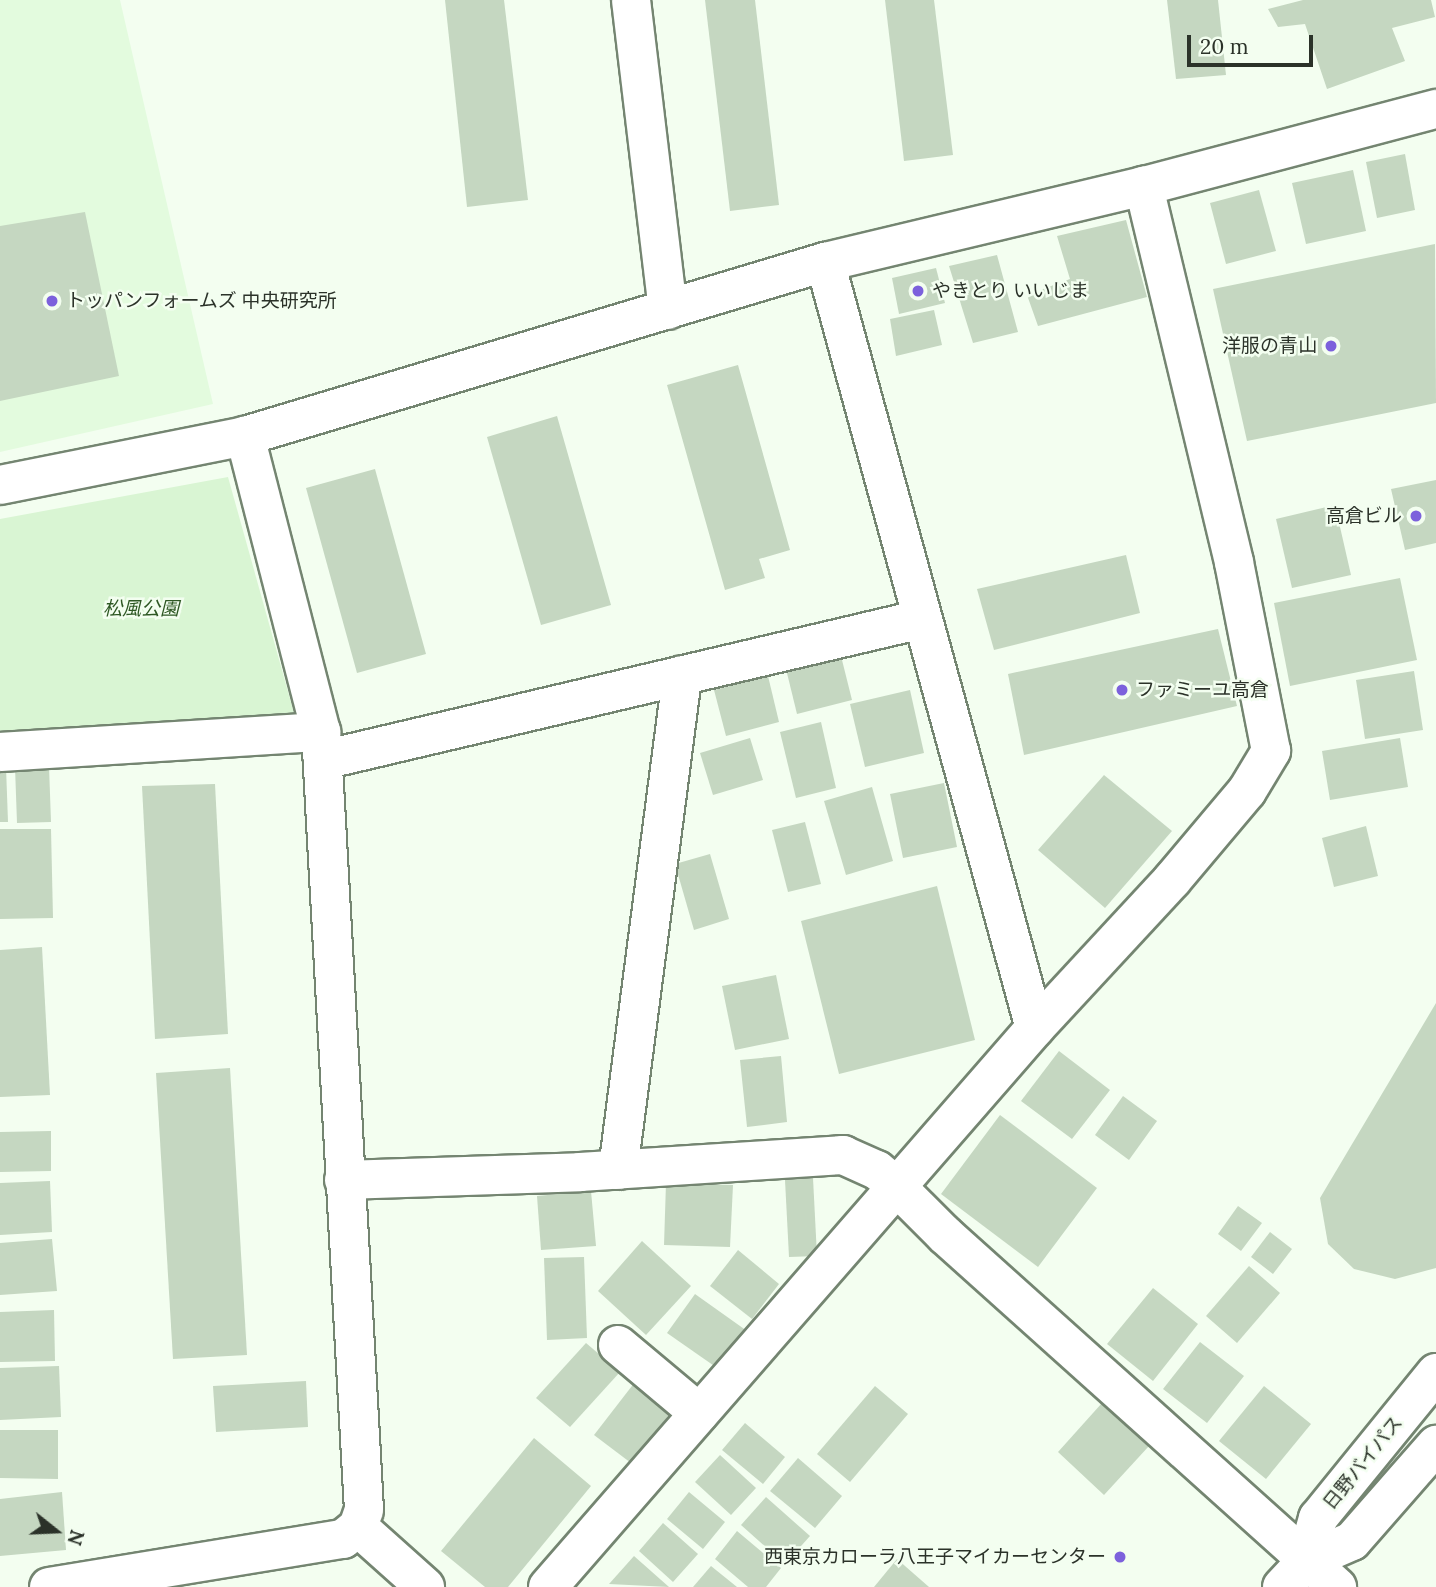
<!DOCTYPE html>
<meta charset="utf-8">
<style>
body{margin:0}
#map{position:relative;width:1436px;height:1587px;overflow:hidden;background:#f3fef0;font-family:Lora,"Noto Sans JP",serif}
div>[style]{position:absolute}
.built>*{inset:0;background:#e3fbde}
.green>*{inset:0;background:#d9f5d3}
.building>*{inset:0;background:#c5d7c1}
.roads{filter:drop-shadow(2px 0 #748571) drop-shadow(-2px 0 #748571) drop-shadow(0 2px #748571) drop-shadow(0 -2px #748571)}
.minor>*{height:38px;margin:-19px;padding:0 19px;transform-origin:19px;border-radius:19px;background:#fff}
.highway>*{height:38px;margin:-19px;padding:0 19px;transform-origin:19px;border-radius:19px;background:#fff}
.dots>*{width:19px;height:19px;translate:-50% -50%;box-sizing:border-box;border:4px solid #f3fef0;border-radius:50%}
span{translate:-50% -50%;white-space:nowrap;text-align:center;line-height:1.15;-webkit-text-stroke:5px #f3fef0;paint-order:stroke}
.poi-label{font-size:19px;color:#2b3229}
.left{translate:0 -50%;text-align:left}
.right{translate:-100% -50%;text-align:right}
.park-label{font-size:19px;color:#2e5824;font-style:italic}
.street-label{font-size:19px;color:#2b3229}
.north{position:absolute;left:21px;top:1496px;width:70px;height:70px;-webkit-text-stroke:5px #f3fef0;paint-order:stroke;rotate:108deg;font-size:19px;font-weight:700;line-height:28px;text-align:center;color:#2b3229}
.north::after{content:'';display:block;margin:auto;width:24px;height:32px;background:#2b3229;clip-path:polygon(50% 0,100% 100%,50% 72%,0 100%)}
.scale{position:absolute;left:1187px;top:35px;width:126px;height:32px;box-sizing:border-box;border:4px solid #2b3229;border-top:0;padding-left:9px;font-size:21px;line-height:24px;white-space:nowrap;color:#2b3229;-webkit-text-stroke:5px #f3fef0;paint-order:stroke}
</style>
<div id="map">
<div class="built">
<div style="clip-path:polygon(0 0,120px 0,213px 404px,0 452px)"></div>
</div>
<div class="green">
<div style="clip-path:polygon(228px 477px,294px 713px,0 735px,0 519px)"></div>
</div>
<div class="building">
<div style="clip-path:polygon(445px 0,504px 0,528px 200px,467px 207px)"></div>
<div style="clip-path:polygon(705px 0,755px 0,779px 205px,730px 211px)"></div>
<div style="clip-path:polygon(885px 0,934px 0,953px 155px,904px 161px)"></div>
<div style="clip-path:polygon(1167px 0,1218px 0,1226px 75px,1176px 79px)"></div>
<div style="clip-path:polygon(1303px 0,1431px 0,1435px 17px,1392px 28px,1405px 61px,1327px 89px,1305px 24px,1278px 27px,1268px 9px)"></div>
<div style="clip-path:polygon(1405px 154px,1415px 210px,1377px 218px,1366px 162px)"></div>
<div style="clip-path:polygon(1353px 170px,1366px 231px,1306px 244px,1292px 183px)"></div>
<div style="clip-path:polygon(1259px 190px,1276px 251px,1226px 264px,1210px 203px)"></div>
<div style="clip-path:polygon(85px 212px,119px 376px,0 401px,0 226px)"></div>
<div style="clip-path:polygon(1126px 220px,1147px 297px,1038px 326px,1027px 295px,1070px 279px,1057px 236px)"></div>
<div style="clip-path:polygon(1435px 244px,1436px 403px,1247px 441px,1213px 289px)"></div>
<div style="clip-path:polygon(997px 255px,1018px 332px,973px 343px,949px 266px)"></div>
<div style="clip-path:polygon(936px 268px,945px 303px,899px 314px,892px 278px)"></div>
<div style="clip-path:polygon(934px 310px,942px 345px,896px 356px,890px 319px)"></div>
<div style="clip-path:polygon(738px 365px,790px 550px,759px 559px,765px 578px,725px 590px,667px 385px)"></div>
<div style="clip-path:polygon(557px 416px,611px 605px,541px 625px,487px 437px)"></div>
<div style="clip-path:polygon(375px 469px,426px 654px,357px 673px,306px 488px)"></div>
<div style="clip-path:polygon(1436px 480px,1436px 543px,1405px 550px,1391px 489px)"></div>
<div style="clip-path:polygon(1335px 505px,1351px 575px,1292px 588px,1276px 519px)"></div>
<div style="clip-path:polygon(1126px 555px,1140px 613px,994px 650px,977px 589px)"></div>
<div style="clip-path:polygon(1400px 578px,1417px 660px,1290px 686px,1274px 603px)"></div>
<div style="clip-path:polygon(1218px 629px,1237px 706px,1024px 755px,1008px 674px)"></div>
<div style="clip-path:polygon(841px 656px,852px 700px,797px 714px,786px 669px)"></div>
<div style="clip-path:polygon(1414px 671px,1423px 730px,1365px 739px,1356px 680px)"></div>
<div style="clip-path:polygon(768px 676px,779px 722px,726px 736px,714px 690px)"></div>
<div style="clip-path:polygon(910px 690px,924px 753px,865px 767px,850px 704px)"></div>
<div style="clip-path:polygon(821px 722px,836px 788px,796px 798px,780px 732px)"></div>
<div style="clip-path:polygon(750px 738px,763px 780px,713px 795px,700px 753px)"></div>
<div style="clip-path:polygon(1400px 738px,1408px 787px,1330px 800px,1322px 751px)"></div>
<div style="clip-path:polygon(49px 766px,51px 822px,17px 823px,15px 767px)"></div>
<div style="clip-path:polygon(0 767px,6px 767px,8px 822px,0 822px)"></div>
<div style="clip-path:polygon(1104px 775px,1172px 831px,1105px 908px,1038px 850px)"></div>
<div style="clip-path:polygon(944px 783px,957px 847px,903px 858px,890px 794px)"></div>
<div style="clip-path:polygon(215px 784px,228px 1034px,155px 1039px,142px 786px)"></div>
<div style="clip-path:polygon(872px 787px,893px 861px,846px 875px,824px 801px)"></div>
<div style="clip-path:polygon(805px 822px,821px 884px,788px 892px,772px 830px)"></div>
<div style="clip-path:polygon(1366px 826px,1378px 876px,1334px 887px,1322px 838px)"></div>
<div style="clip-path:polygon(0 829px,51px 829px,53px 918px,0 919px)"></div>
<div style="clip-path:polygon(710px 854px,729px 919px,694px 930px,675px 864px)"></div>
<div style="clip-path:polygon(937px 886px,975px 1040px,839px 1074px,801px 921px)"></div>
<div style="clip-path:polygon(42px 947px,50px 1095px,0 1097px,0 950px)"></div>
<div style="clip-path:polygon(776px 975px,789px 1039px,735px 1050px,722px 986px)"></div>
<div style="clip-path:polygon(1436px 1003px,1436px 1268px,1395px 1279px,1354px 1269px,1328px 1244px,1320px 1198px)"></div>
<div style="clip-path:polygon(1059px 1051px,1110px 1090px,1072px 1139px,1021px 1101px)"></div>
<div style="clip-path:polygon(781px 1056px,787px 1122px,747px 1127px,740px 1060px)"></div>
<div style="clip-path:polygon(230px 1068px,247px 1355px,173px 1359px,156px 1073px)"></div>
<div style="clip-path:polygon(1123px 1096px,1157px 1121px,1129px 1160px,1095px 1135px)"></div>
<div style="clip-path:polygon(1000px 1115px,1097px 1188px,1038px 1267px,941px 1194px)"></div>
<div style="clip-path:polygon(51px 1131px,51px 1171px,0 1172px,0 1132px)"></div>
<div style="clip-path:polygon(813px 1178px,817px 1256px,789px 1257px,785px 1180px)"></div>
<div style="clip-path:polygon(50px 1181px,52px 1232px,0 1235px,0 1183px)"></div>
<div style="clip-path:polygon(666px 1183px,733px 1185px,730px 1247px,664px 1245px)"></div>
<div style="clip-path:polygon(591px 1191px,596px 1246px,541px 1250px,537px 1196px)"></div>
<div style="clip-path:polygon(1238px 1206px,1262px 1223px,1241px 1251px,1218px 1234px)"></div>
<div style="clip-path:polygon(1270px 1232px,1292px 1249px,1273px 1274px,1251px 1257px)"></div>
<div style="clip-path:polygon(52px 1239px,57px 1291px,0 1295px,0 1243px)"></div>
<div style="clip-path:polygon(642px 1241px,691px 1286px,646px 1335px,598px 1291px)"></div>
<div style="clip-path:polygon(738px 1250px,779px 1284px,752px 1319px,710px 1286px)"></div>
<div style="clip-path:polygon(584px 1257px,587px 1338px,547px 1340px,544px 1258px)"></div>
<div style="clip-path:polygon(1249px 1266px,1280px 1293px,1237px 1343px,1206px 1316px)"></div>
<div style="clip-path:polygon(1153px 1288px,1198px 1324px,1153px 1381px,1107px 1344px)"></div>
<div style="clip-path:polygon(695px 1294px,747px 1331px,720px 1370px,667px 1333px)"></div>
<div style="clip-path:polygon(54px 1310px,55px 1361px,0 1362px,0 1312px)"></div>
<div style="clip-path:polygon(1200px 1342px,1244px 1376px,1207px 1423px,1163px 1389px)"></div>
<div style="clip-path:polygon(586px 1343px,620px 1372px,570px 1427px,536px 1398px)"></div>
<div style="clip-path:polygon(59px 1366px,61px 1417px,0 1420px,0 1368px)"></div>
<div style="clip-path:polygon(306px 1381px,308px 1427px,216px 1432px,213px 1386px)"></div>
<div style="clip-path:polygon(635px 1382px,672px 1411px,631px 1463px,594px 1435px)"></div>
<div style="clip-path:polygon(875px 1386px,908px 1414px,850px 1482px,817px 1454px)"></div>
<div style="clip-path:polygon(1264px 1386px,1311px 1424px,1266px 1479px,1219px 1441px)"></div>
<div style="clip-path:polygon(1102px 1403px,1149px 1446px,1104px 1495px,1058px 1452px)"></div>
<div style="clip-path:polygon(745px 1423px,785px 1457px,763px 1484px,722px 1450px)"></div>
<div style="clip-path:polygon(0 1430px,58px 1430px,58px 1479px,0 1478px)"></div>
<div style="clip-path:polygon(534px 1438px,591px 1486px,508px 1587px,485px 1587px,441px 1551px)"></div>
<div style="clip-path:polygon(720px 1455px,756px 1488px,731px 1515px,695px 1482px)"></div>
<div style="clip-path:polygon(798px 1458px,842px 1496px,815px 1528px,770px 1491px)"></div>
<div style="clip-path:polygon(62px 1492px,66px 1550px,0 1556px,0 1499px)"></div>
<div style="clip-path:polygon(689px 1492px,725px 1522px,703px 1549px,667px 1519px)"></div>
<div style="clip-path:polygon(766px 1497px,810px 1536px,785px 1564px,741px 1525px)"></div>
<div style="clip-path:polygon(663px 1523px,698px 1554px,673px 1582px,639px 1551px)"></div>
<div style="clip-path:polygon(737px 1531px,781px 1568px,766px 1587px,748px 1587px,715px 1559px)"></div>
<div style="clip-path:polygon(634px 1556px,669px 1587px,609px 1584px)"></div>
<div style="clip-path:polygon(897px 1559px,929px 1587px,874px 1587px)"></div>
<div style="clip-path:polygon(711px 1566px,737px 1587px,693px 1587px)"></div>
</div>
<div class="roads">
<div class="minor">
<div style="left:631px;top:0;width:312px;rotate:83.2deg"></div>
<div style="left:825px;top:262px;width:794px;rotate:74.67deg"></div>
<div style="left:0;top:485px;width:250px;rotate:-11.3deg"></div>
<div style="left:245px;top:436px;width:606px;rotate:-16.7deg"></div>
<div style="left:825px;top:262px;width:328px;rotate:-13.4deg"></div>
<div style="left:1144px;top:186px;width:302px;rotate:-14.8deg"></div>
<div style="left:0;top:752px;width:322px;rotate:-3.6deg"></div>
<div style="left:323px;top:760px;width:615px;rotate:-13.25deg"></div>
<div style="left:618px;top:1170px;width:499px;rotate:-82.6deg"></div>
<div style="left:344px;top:1180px;width:236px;rotate:-1.9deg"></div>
<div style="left:580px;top:1172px;width:264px;rotate:-3.7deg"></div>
<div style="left:843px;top:1155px;width:37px;rotate:24deg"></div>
<div style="left:877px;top:1170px;width:26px;rotate:40deg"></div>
<div style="left:897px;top:1187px;width:68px;rotate:45deg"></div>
<div style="left:945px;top:1235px;width:527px;rotate:41.92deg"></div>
<div style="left:618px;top:1345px;width:106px;rotate:40deg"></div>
<div style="left:358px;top:1527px;width:90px;rotate:41.8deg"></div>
<div style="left:49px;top:1587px;width:298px;rotate:-9.3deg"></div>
<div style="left:343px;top:1539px;width:19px;rotate:-39deg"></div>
<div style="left:358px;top:1527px;width:18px;rotate:-71deg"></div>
<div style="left:364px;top:1510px;width:779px;rotate:-93.16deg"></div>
<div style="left:321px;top:732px;width:306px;rotate:-104.4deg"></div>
<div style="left:548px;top:1587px;width:741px;rotate:-48.94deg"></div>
<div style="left:1035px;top:1028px;width:202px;rotate:-47.2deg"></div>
<div style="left:1172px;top:880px;width:116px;rotate:-49.9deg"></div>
<div style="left:1247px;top:791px;width:47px;rotate:-59deg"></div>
<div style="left:1271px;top:751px;width:193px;rotate:-101.1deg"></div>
<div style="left:1234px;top:562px;width:387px;rotate:-103.5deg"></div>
</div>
<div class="highway">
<div style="left:1436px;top:1373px;width:187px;rotate:129.1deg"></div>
<div style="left:1318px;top:1518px;width:45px;rotate:105.6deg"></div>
<div style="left:1306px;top:1561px;width:50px;rotate:-23.5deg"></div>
<div style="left:1352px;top:1541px;width:128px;rotate:-48.8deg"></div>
<div style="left:1282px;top:1587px;width:35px;rotate:-47deg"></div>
</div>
</div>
<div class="dots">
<div style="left:918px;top:291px;background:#7c61dc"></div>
<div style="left:52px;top:301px;background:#7c61dc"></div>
<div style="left:1331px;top:346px;background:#7c61dc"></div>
<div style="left:1416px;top:516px;background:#7c61dc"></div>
<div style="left:1122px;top:690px;background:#7c61dc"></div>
<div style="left:1120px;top:1557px;background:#7c61dc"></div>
</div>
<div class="poi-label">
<span class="left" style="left:932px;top:291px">やきとり いいじま</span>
<span class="left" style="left:66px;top:301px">トッパンフォームズ 中央研究所</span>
<span class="right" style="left:1317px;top:346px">洋服の青山</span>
<span class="right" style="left:1402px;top:516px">高倉ビル</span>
<span class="left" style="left:1136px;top:690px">ファミーユ高倉</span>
<span class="right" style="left:1106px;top:1557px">西東京カローラ八王子マイカーセンター</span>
</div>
<div class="park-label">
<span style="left:141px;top:609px">松風公園</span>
</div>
<div class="street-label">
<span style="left:1363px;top:1463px;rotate:-51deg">日野バイパス</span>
</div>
<div class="north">N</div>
<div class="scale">20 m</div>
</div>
